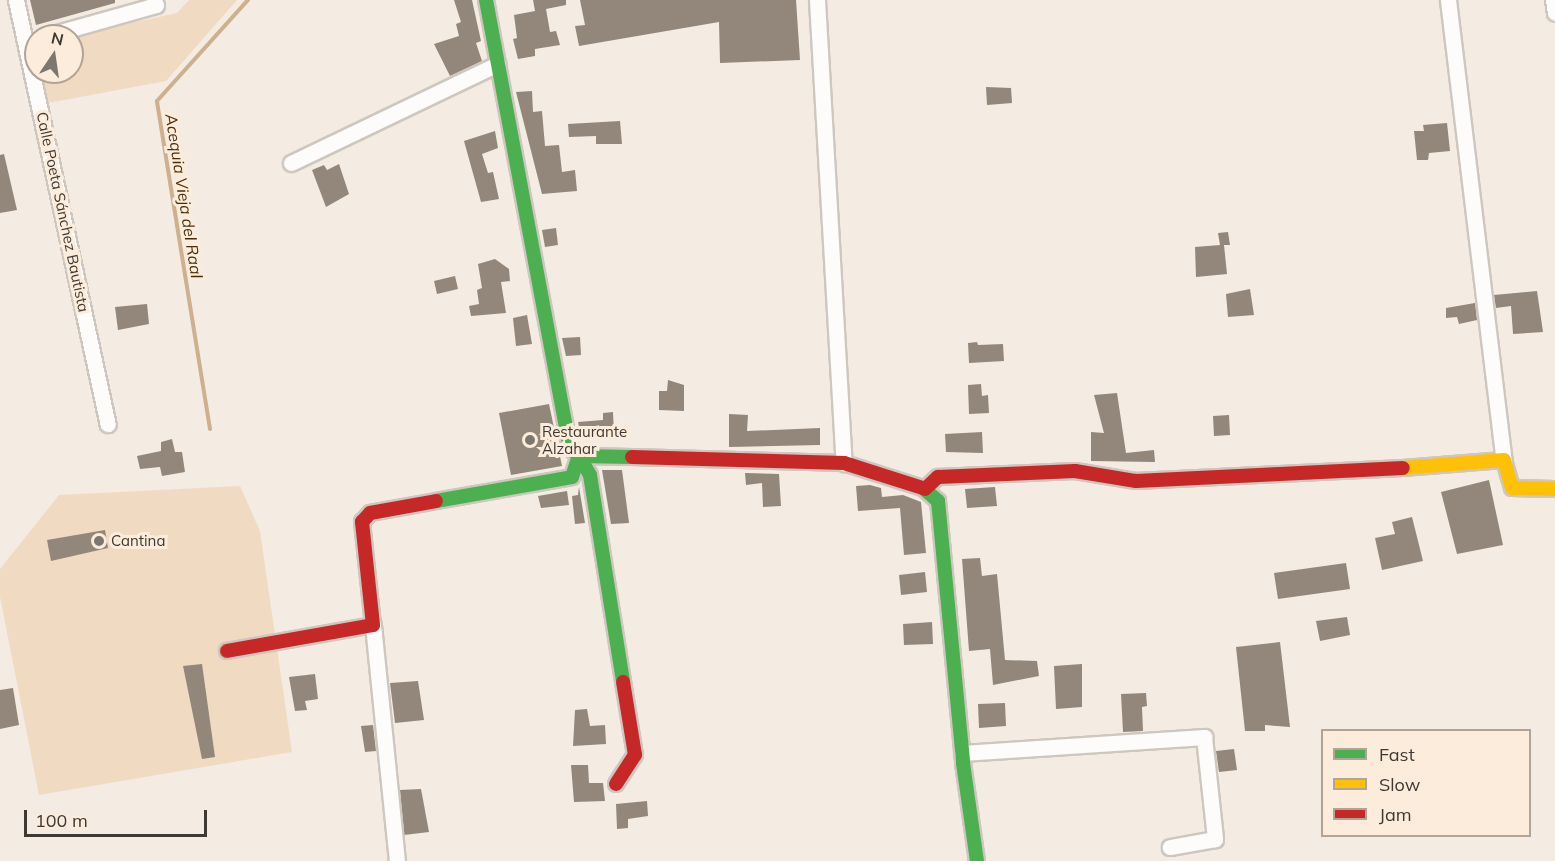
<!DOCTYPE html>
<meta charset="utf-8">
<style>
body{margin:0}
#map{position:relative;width:1555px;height:861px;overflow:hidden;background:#f4ebe2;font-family:Mulish,sans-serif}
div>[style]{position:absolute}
.green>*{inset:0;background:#f1dac2}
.stream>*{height:4px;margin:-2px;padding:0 2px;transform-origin:2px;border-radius:2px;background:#ceb08f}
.building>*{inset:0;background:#92877a}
.roads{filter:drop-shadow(2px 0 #cdc7bf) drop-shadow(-2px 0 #cdc7bf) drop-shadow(0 2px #cdc7bf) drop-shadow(0 -2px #cdc7bf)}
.street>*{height:15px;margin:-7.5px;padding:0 7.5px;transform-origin:7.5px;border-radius:7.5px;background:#fdfcfb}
.fast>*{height:14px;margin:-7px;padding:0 7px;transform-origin:7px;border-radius:7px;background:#4caf50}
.slow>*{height:14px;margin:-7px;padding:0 7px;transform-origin:7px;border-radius:7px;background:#ffc107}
.jam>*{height:14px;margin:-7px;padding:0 7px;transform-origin:7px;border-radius:7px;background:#c62828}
.dots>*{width:16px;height:16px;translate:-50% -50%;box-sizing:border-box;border:3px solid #fbecdb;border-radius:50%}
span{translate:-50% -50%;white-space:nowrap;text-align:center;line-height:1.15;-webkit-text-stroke:6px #fbecdb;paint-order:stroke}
.street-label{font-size:15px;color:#3f3933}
.poi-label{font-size:15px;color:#3f3933}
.left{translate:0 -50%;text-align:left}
.water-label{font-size:16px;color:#4a2e09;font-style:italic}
.legend{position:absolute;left:1321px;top:729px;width:210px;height:108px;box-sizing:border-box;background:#fbecdb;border:2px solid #b0a498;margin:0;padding:8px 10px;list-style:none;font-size:18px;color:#3f3933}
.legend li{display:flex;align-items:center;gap:12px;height:30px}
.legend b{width:30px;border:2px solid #b0a498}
.north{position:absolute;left:24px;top:24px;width:60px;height:60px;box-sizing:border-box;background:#fbecdb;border:2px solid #b0a498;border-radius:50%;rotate:13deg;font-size:16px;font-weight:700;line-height:24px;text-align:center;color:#3f3933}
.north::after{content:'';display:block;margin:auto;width:21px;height:27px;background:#7e7770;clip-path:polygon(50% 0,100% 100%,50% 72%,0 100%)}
.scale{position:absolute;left:24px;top:810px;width:183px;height:27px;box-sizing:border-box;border:3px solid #3f3933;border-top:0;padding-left:8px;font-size:18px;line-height:21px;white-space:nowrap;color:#3f3933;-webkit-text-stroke:4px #fbecdb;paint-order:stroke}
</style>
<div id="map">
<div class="green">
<div style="clip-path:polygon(189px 0,237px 0,166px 81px,48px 103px,42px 72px,72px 72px,71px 36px,177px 13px)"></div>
<div style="clip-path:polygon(240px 486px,260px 531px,292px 752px,39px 795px,0 597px,0 569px,59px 495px)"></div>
</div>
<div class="stream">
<div style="left:210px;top:429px;width:332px;rotate:-99.2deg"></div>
<div style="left:157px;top:101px;width:136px;rotate:-48deg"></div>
</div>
<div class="building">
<div style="clip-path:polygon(30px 0,115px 0,115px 3px,36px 25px)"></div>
<div style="clip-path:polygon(454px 0,472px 0,481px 41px,476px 43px,482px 61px,450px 76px,434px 44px,459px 36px,456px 24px,461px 22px)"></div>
<div style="clip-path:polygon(533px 0,566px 0,566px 5px,546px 9px,550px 32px,556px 31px,560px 45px,535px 49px,535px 56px,518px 59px,513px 39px,517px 38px,514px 15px,535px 11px)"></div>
<div style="clip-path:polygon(580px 0,796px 0,800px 60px,720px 63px,719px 22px,579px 46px,575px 26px,585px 25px)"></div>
<div style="clip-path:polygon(986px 87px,1011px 88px,1012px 103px,987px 105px)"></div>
<div style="clip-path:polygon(532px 91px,533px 112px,542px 111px,545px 146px,559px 145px,562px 172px,575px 170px,577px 191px,542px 194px,516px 92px)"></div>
<div style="clip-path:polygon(620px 121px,622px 144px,596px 144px,596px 136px,569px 137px,568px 124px)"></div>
<div style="clip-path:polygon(1447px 123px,1450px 151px,1429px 153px,1428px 160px,1417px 160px,1414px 131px,1424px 131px,1423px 125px)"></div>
<div style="clip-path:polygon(495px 131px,498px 148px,482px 154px,488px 173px,493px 172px,499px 199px,481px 202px,464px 141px)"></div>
<div style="clip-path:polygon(4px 154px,17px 210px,0 213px,0 155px)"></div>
<div style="clip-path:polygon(339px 164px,349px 194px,326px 207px,312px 170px,324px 165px,327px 170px)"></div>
<div style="clip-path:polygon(556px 228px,558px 245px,545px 247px,542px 230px)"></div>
<div style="clip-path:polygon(1228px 232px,1230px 245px,1224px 245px,1227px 274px,1196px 277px,1195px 247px,1220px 245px,1218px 233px)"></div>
<div style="clip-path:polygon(495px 259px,509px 269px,510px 281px,501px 282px,506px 313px,471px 316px,469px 306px,479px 304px,477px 290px,482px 288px,478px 264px)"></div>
<div style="clip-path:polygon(455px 276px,458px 289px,437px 294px,434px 281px)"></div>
<div style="clip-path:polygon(1250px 289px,1254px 315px,1228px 317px,1226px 294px)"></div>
<div style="clip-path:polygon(1537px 291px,1543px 332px,1513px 334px,1511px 306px,1496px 308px,1494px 295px)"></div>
<div style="clip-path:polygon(1475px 303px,1477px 320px,1459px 324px,1457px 317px,1446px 318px,1446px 308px)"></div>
<div style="clip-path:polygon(147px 304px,149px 324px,118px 330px,115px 307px)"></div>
<div style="clip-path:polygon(527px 315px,532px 344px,516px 346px,513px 318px)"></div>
<div style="clip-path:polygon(580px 337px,581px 355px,566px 356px,562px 338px)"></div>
<div style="clip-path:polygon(977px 342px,978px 345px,1003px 344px,1004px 361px,969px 363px,968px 343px)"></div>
<div style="clip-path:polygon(668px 380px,684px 385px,684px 411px,659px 410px,659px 391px,667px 391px)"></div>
<div style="clip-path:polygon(981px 384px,982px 396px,988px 395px,989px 413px,969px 414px,968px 385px)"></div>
<div style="clip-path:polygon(1117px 393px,1126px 453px,1154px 450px,1155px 462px,1091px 461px,1091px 432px,1104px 433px,1094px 395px)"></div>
<div style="clip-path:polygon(549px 404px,562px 466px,511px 475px,499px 413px)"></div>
<div style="clip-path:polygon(613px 412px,614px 434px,581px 436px,578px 422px,603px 420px,603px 413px)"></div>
<div style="clip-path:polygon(729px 414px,748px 415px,747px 431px,820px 428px,820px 445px,729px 447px)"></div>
<div style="clip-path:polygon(1229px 415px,1230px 435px,1214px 436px,1213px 416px)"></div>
<div style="clip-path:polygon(982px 432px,983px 453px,946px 452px,945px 434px)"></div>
<div style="clip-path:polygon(172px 439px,175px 452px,182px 452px,185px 472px,162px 476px,160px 467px,140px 469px,137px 456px,161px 451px,161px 442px)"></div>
<div style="clip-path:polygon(602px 470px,622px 470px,629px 523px,611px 524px)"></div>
<div style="clip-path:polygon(745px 473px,779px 474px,781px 506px,763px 507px,762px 483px,746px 485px)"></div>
<div style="clip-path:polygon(1489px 480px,1503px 545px,1457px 554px,1441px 492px)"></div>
<div style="clip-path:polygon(870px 485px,881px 488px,882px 497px,903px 495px,921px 502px,926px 553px,904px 555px,900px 508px,858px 511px,856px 486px)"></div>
<div style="clip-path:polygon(579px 487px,585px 523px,575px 524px,572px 496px,578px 495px)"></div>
<div style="clip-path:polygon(995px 487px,997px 506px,967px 508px,965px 489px)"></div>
<div style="clip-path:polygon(567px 491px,569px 505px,541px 508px,538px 496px)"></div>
<div style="clip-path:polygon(1412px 517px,1423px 561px,1382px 570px,1375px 538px,1395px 534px,1392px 522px)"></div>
<div style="clip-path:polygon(105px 530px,108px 548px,51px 561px,47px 540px)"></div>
<div style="clip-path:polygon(980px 558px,982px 576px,997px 574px,1005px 660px,1037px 661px,1039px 676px,993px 685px,990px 649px,969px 651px,962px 559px)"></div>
<div style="clip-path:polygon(1346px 563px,1350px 589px,1278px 599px,1274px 573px)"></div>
<div style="clip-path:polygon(925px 572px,927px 592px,901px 595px,899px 575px)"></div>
<div style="clip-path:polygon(1347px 617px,1350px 635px,1320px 641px,1316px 621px)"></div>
<div style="clip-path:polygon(932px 622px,933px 644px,904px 645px,903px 624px)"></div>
<div style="clip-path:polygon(1280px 642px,1290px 727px,1265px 725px,1265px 731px,1245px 731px,1236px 647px)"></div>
<div style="clip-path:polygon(202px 664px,215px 757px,202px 759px,183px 666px)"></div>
<div style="clip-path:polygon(1082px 664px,1082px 707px,1056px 709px,1054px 666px)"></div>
<div style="clip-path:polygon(315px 674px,318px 699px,305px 701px,307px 710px,295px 711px,289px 677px)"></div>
<div style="clip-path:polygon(418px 681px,424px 720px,395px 723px,390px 683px)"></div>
<div style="clip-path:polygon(13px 688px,19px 725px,0 729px,0 690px)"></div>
<div style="clip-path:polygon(1146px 693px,1147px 706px,1142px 707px,1143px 731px,1123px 732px,1121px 694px)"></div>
<div style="clip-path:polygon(1005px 703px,1006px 726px,979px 728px,978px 704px)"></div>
<div style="clip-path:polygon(587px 709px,590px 726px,605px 725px,606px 744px,573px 746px,575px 710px)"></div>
<div style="clip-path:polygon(373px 725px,376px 751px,365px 752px,361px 726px)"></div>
<div style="clip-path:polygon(1234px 749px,1237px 770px,1219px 772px,1216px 751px)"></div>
<div style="clip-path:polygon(571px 765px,588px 765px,589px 783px,603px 783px,605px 801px,574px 802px)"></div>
<div style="clip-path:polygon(421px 789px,429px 832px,404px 835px,400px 790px)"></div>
<div style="clip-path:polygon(647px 801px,648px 816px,628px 819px,628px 828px,617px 829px,616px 804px)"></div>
</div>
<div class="roads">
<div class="street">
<div style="left:16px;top:0;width:434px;rotate:77.8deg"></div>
<div style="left:817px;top:0;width:464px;rotate:86.7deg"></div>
<div style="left:1448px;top:0;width:463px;rotate:83.1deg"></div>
<div style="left:1553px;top:0;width:13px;rotate:81deg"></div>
<div style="left:46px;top:36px;width:114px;rotate:-15.7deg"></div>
<div style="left:156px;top:5px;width:5px;rotate:-112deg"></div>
<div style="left:291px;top:163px;width:229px;rotate:-25.6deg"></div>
<div style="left:373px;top:625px;width:237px;rotate:84.2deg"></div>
<div style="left:962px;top:753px;width:243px;rotate:-3.8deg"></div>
<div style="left:1204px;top:737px;width:103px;rotate:83.8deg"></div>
<div style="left:1215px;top:839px;width:46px;rotate:169.9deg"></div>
</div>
<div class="fast">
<div style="left:486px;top:0;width:456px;rotate:79.4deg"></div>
<div style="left:570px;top:448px;width:12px;rotate:42deg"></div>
<div style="left:579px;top:456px;width:53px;rotate:1.1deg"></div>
<div style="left:923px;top:488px;width:20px;rotate:41deg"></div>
<div style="left:938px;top:501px;width:263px;rotate:84.5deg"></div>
<div style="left:963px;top:763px;width:99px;rotate:81.9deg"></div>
<div style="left:436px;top:501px;width:138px;rotate:-10deg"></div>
<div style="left:572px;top:477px;width:22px;rotate:-72deg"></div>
<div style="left:579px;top:456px;width:22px;rotate:60deg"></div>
<div style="left:590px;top:475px;width:210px;rotate:80.9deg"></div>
</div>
<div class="slow">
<div style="left:1403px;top:468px;width:101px;rotate:-4.5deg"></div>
<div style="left:1504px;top:460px;width:29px;rotate:74deg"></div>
<div style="left:1512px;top:488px;width:43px;rotate:1.3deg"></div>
</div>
<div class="jam">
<div style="left:632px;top:457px;width:212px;rotate:1.6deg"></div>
<div style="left:844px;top:463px;width:83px;rotate:17.6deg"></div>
<div style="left:925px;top:489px;width:18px;rotate:-43deg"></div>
<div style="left:938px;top:477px;width:137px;rotate:-2.5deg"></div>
<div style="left:1075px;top:471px;width:62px;rotate:9.3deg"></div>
<div style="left:1136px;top:481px;width:267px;rotate:-2.8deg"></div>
<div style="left:227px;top:651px;width:148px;rotate:-10.1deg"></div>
<div style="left:373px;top:625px;width:104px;rotate:-96.1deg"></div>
<div style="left:362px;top:522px;width:12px;rotate:-48deg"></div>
<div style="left:370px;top:513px;width:67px;rotate:-10.3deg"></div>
<div style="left:616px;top:784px;width:35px;rotate:-57deg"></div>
<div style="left:635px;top:755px;width:74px;rotate:-99.3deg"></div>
</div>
</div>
<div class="dots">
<div style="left:530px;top:440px;background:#7e7770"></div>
<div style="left:99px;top:541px;background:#7e7770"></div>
</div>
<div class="street-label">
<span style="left:63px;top:212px;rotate:78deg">Calle Poeta Sánchez Bautista</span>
</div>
<div class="poi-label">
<span class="left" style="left:542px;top:440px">Restaurante<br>Alzahar</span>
<span class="left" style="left:111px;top:541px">Cantina</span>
</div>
<div class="water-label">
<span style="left:184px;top:196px;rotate:81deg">Acequia Vieja del Raal</span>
</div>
<ul class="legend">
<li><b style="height:8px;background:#4caf50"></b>Fast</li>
<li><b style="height:8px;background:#ffc107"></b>Slow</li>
<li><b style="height:8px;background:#c62828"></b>Jam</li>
</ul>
<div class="north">N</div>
<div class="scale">100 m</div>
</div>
